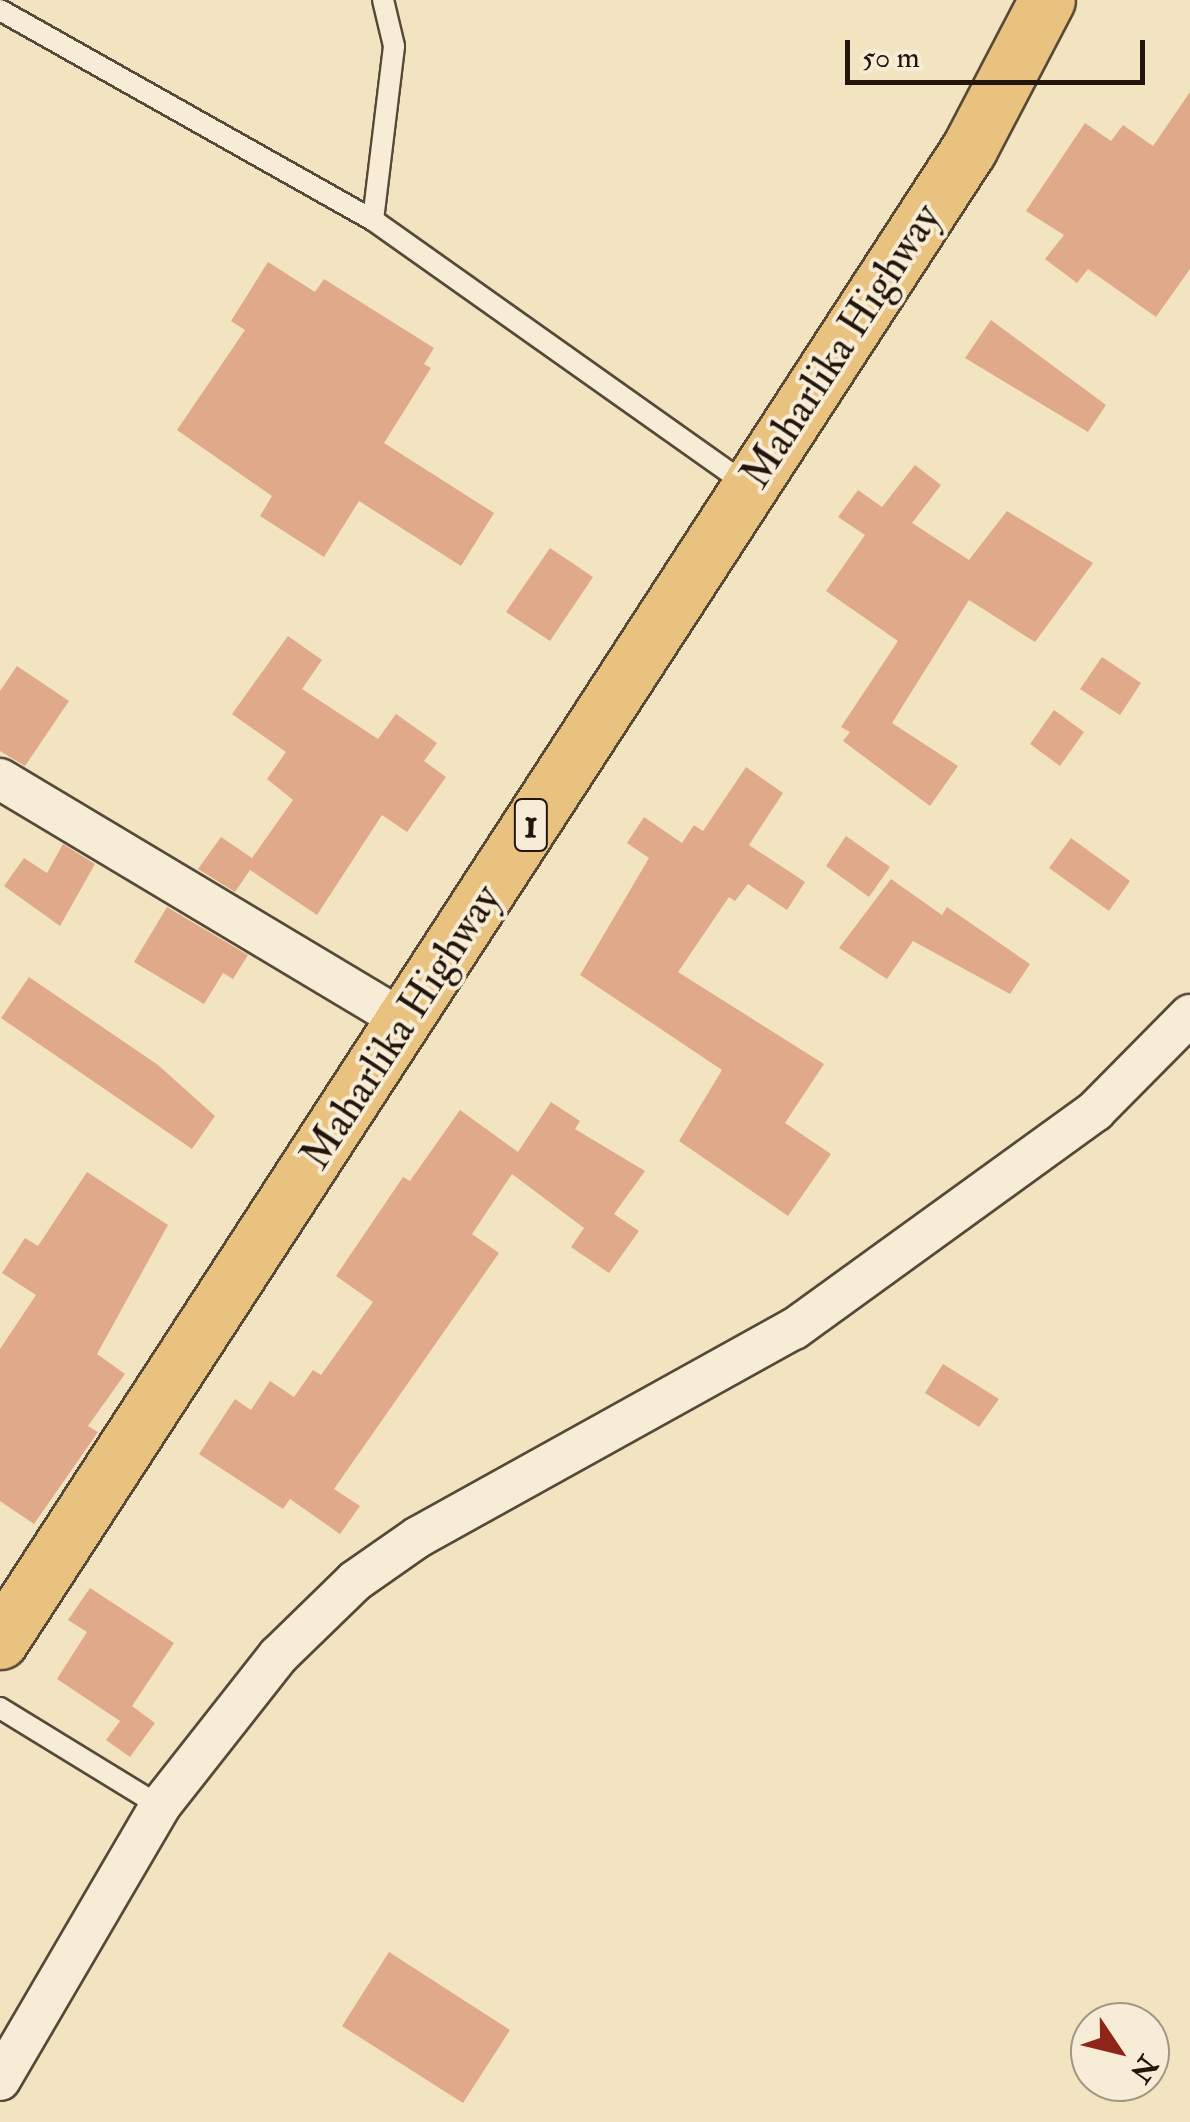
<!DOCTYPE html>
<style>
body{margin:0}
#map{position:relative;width:1190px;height:2122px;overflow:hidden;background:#f3e4c1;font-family:"IM FELL Double Pica",serif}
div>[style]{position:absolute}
.building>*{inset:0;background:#e0aa8a}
.roads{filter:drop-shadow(2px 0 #574938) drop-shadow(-2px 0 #574938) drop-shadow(0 2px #574938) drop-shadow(0 -2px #574938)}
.lane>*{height:20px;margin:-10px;padding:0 10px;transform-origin:10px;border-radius:10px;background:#f7edd7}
.street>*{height:40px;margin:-20px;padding:0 20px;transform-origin:20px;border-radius:20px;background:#f7edd7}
.highway>*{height:55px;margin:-27.5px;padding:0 27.5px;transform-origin:27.5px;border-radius:27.5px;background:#eac280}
span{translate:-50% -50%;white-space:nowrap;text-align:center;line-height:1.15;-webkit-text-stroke:8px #f7edd7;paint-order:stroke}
.shield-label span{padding:2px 8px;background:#f7edd7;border:2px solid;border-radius:8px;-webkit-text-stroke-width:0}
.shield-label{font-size:40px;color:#23150b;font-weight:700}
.street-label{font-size:42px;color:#23150b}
.north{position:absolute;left:1070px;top:2002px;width:100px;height:100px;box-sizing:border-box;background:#f7edd7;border:2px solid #a29785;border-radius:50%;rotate:125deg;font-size:28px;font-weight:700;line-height:40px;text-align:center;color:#23150b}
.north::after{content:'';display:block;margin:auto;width:35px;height:45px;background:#8f2418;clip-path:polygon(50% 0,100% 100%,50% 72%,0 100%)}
.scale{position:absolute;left:845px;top:40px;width:300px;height:45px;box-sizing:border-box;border:5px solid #23150b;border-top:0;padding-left:12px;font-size:30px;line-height:35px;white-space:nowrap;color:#23150b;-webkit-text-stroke:8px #f7edd7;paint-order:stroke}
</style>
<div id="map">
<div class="building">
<div style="clip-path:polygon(1190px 92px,1190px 269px,1156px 317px,1088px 269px,1077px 283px,1045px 259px,1064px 235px,1026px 211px,1085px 123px,1111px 141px,1123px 125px,1153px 146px)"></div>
<div style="clip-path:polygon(268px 262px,315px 292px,324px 279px,434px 348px,424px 364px,431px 368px,384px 443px,494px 513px,461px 566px,359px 501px,324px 557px,260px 516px,272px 496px,177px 430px,245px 330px,231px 321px)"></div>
<div style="clip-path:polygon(991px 320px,1106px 405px,1088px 432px,965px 358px)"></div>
<div style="clip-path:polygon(915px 465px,941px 485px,912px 523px,969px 560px,1007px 511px,1093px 563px,1035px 642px,969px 600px,892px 723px,958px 766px,930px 806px,843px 741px,850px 732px,841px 727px,898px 641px,826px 591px,865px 535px,838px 517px,858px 490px,882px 507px)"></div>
<div style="clip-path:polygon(550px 548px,593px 577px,550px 641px,506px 612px)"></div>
<div style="clip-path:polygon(288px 636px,322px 660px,302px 689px,378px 739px,396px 714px,437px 743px,424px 761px,446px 777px,407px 832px,382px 815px,317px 915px,250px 870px,235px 892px,198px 869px,221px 837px,252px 858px,293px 800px,267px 779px,286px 752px,232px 714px)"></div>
<div style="clip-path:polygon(1102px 657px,1141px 683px,1120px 715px,1080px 689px)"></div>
<div style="clip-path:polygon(17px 666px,69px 701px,25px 766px,0 751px,0 691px)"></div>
<div style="clip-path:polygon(1054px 710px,1084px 732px,1060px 766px,1030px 744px)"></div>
<div style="clip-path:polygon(746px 767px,783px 793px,749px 845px,805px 882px,787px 910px,748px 884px,735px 901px,729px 897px,678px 972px,824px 1064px,785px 1123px,831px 1154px,788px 1216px,679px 1141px,722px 1070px,580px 975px,649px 858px,627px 843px,644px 817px,682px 843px,694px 825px,703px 831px)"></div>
<div style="clip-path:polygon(846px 836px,890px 867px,869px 897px,826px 866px)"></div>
<div style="clip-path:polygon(1071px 838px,1130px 881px,1109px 911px,1049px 868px)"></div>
<div style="clip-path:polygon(63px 844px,95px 864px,60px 926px,4px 886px,24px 858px,47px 873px)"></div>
<div style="clip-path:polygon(891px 879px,942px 915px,947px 907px,1030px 964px,1010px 994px,913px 941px,887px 979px,839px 948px)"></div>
<div style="clip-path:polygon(167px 907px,248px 955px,233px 979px,223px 973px,204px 1004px,134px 962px)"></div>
<div style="clip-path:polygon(29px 977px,158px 1065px,215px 1116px,192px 1149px,1px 1018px)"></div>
<div style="clip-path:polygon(551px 1102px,580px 1121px,575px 1129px,645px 1171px,614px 1214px,639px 1231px,609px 1273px,571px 1247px,584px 1228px,512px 1174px,472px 1234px,499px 1253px,334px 1489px,360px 1506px,340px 1534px,290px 1499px,283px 1509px,199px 1454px,235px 1399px,251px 1410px,270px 1381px,294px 1397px,313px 1370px,321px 1375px,373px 1302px,336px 1276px,403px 1177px,410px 1181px,460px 1110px,518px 1152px)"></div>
<div style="clip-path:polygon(87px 1172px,168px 1225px,97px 1354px,125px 1374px,88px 1426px,98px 1432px,34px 1524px,0 1501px,0 1349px,36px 1295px,2px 1273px,25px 1238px,38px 1246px)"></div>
<div style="clip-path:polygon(943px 1364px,999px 1399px,979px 1427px,925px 1393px)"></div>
<div style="clip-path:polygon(90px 1588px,174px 1643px,132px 1706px,155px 1723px,130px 1757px,106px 1740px,120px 1721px,57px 1679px,87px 1632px,68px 1620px)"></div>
<div style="clip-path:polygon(389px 1952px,510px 2030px,463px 2103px,342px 2026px)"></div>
</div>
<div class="roads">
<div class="lane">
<div style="left:0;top:10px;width:428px;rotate:29.4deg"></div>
<div style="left:373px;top:220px;width:460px;rotate:35.3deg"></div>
<div style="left:373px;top:220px;width:175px;rotate:-83.1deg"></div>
<div style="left:394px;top:46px;width:47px;rotate:-103.4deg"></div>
<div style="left:0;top:1708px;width:188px;rotate:31.5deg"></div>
</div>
<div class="street">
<div style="left:0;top:779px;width:472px;rotate:30.9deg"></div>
<div style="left:0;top:2080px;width:317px;rotate:-59.7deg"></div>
<div style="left:160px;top:1806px;width:191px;rotate:-51.8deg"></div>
<div style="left:278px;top:1656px;width:107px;rotate:-44.2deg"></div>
<div style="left:355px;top:1581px;width:77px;rotate:-34.9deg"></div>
<div style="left:418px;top:1537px;width:430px;rotate:-29deg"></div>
<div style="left:794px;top:1329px;width:372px;rotate:-35.9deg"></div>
<div style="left:1095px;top:1111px;width:135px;rotate:-45.3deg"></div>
</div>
<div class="highway">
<div style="left:0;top:1641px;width:1779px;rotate:-57deg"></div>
<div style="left:969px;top:149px;width:168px;rotate:-62.4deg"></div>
</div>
</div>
<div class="shield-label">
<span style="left:531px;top:825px">1</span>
</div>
<div class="street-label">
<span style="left:841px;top:346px;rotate:-57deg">Maharlika Highway</span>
<span style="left:401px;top:1027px;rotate:-57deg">Maharlika Highway</span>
</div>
<div class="north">N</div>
<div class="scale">50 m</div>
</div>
